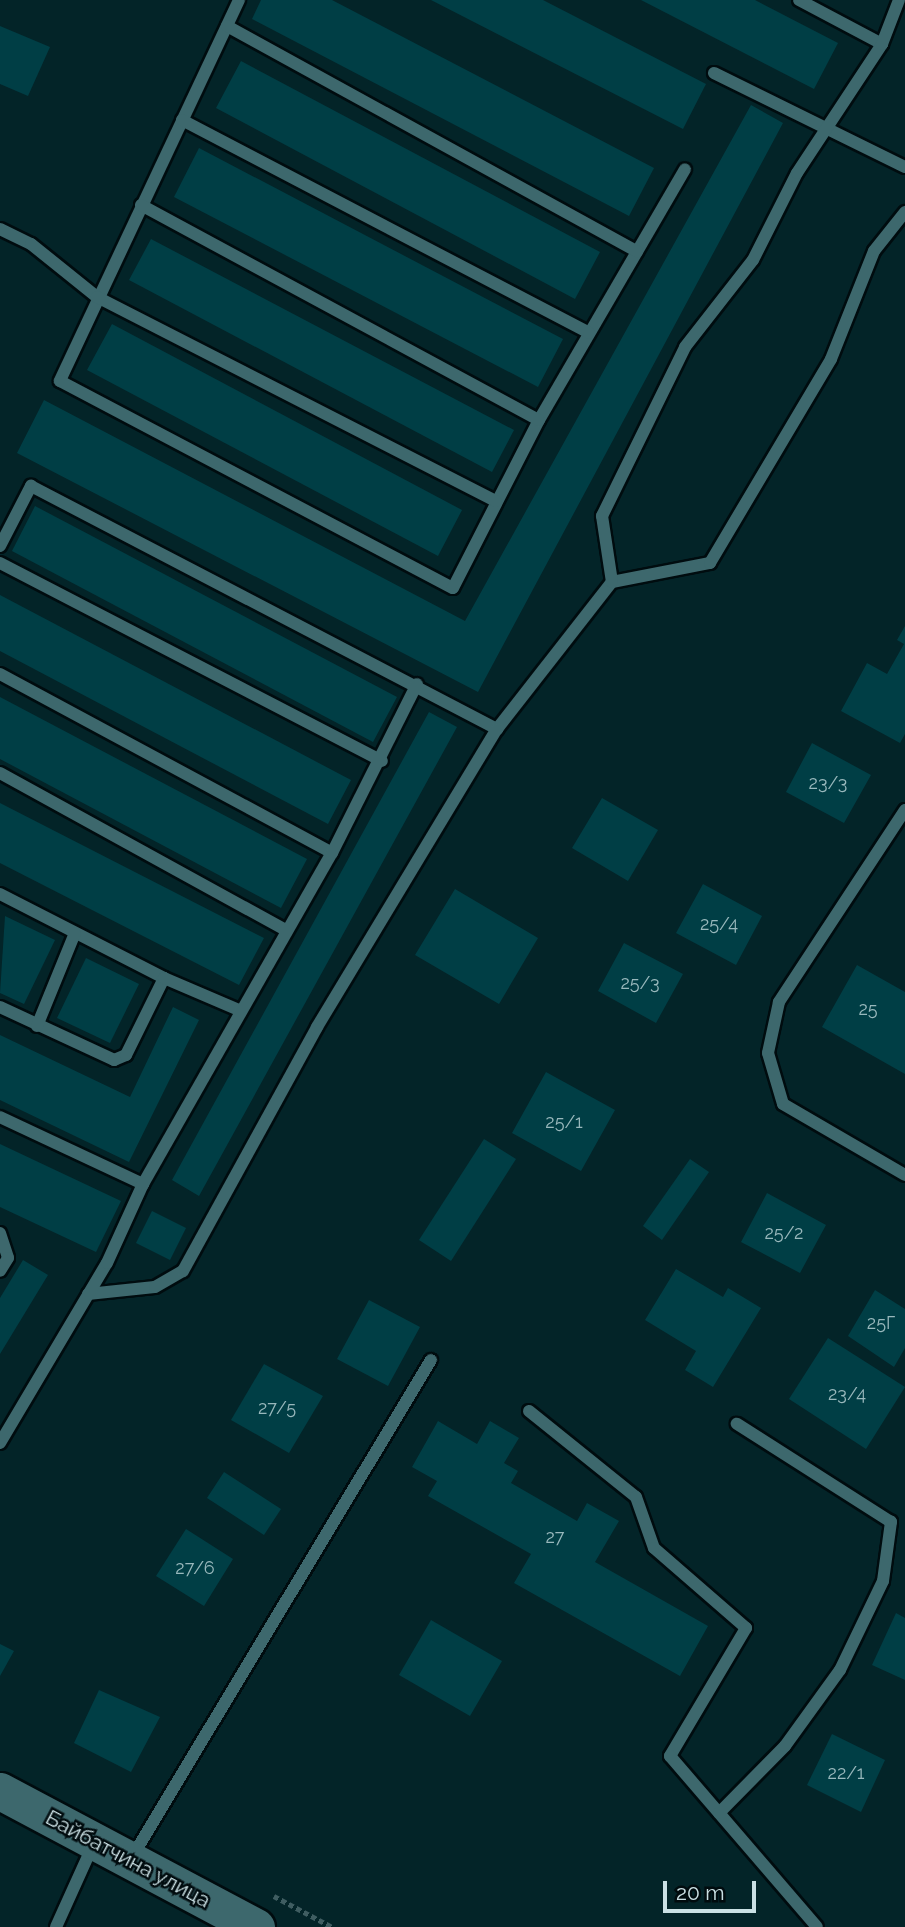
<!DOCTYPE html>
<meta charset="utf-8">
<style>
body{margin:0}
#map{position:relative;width:905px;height:1927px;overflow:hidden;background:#032428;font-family:Raleway,sans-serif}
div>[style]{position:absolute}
.building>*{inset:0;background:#003e45}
.path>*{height:4.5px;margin-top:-2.25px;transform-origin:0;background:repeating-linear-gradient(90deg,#3f5d61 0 5px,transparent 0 8.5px)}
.roads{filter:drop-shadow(2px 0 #000c0f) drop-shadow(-2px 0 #000c0f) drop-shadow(0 2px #000c0f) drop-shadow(0 -2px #000c0f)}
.lane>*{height:12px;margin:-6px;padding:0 6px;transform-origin:6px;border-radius:6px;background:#3d686d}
.secondary>*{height:37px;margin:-18.5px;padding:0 18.5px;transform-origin:18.5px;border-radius:18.5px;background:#3d686d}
span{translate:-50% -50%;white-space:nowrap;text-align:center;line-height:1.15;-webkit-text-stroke:5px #000b0e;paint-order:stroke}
.number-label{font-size:18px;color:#98b8bc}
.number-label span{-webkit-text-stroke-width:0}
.street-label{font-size:21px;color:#cae0e4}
.scale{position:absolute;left:663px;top:1881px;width:93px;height:32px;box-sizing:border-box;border:4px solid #cae0e4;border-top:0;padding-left:9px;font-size:21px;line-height:24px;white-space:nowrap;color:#cae0e4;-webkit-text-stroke:5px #000b0e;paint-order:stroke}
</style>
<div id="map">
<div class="building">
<div style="clip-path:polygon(261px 0,332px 0,654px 168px,629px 216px,252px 19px)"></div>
<div style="clip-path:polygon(431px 0,543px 0,706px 84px,683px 129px)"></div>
<div style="clip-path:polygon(641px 0,755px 0,838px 43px,814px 89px)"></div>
<div style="clip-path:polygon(0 26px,50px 47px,28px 96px,0 84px)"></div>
<div style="clip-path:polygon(241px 61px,600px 252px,575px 299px,216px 108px)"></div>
<div style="clip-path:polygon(751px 105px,783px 123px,478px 692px,17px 453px,44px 400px,465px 621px)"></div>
<div style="clip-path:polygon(199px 148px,563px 339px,538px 387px,174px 197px)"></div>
<div style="clip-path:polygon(151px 239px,514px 430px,492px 472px,129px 280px)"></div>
<div style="clip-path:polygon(112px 324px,462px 510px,438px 556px,87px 370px)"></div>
<div style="clip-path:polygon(35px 506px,397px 697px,373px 742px,12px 551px)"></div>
<div style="clip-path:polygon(0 595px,351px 780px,328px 824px,0 651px)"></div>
<div style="clip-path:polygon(905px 626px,905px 734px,900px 743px,841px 711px,867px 663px,887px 674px,904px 644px,897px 640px)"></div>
<div style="clip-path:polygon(0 697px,307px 859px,281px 908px,0 759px)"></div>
<div style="clip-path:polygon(429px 712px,457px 727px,199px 1196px,172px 1180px)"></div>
<div style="clip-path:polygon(812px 743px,871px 775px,844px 823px,786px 792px)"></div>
<div style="clip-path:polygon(602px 798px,658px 830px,628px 881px,572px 848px)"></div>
<div style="clip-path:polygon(0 803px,264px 938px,239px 985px,0 863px)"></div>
<div style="clip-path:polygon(703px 884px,762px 916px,736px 965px,676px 933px)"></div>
<div style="clip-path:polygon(455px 889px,538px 938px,499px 1004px,415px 955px)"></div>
<div style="clip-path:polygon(5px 916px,55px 940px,24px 1004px,0 993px)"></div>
<div style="clip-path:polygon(624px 943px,683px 974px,656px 1023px,598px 991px)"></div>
<div style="clip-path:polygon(86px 958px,139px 984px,110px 1043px,57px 1018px)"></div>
<div style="clip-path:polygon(857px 965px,905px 992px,905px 1074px,822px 1027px)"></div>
<div style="clip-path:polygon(173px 1007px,199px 1020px,129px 1162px,0 1100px,0 1035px,130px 1097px)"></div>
<div style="clip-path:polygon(546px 1072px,615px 1110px,581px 1171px,512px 1133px)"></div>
<div style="clip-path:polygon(484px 1139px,516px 1159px,451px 1261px,419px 1240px)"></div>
<div style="clip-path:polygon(0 1144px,121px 1201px,96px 1252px,0 1207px)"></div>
<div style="clip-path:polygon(690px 1159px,709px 1172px,662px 1240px,643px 1226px)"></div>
<div style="clip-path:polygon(767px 1193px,826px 1225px,800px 1273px,741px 1242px)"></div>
<div style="clip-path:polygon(152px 1211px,186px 1228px,170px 1260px,136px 1243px)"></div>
<div style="clip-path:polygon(23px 1260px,48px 1275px,0 1354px,0 1298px)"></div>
<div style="clip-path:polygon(676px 1269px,723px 1297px,728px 1288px,761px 1308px,713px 1387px,685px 1370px,696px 1351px,645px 1320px)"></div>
<div style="clip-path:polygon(875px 1290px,905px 1309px,905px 1348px,894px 1367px,848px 1336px)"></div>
<div style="clip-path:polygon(369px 1300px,420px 1327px,388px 1386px,337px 1359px)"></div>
<div style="clip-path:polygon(828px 1338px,905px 1387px,866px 1449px,789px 1399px)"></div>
<div style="clip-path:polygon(264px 1364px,323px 1396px,289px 1453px,231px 1420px)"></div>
<div style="clip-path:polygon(438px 1421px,477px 1444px,490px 1421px,519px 1438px,504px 1463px,518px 1471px,511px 1483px,577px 1521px,587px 1503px,619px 1521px,595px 1562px,708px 1626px,680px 1676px,514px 1583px,531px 1554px,428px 1496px,437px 1481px,412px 1467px)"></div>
<div style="clip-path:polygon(224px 1472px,281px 1509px,264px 1535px,207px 1498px)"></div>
<div style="clip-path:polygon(186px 1529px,233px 1559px,204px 1606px,156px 1576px)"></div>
<div style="clip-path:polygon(896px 1613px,905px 1618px,905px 1680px,872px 1665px)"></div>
<div style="clip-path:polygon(431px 1620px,502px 1661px,470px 1716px,399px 1675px)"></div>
<div style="clip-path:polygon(0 1644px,14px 1651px,0 1676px)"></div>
<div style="clip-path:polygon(99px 1690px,160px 1717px,131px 1772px,74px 1743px)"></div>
<div style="clip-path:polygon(832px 1734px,885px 1760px,861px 1812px,807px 1785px)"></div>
</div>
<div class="path">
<div style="left:274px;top:1896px;width:66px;rotate:28.1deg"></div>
</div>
<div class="roads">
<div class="lane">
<div style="left:239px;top:0;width:421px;rotate:115.2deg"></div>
<div style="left:60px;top:381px;width:444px;rotate:27.8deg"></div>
<div style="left:453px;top:588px;width:189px;rotate:-62.9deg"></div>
<div style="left:539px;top:420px;width:290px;rotate:-59.8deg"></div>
<div style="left:799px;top:0;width:94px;rotate:27.9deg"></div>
<div style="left:227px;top:26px;width:468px;rotate:28.8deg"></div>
<div style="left:714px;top:73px;width:213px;rotate:26.2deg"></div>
<div style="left:182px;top:120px;width:459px;rotate:27.6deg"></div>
<div style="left:141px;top:205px;width:452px;rotate:28.4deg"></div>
<div style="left:0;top:229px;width:34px;rotate:26deg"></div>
<div style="left:31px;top:244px;width:85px;rotate:38.8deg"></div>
<div style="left:97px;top:297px;width:448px;rotate:27.1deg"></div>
<div style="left:0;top:546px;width:68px;rotate:-62.7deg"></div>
<div style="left:31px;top:486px;width:526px;rotate:27.54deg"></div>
<div style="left:497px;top:729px;width:187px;rotate:-52deg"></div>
<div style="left:612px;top:582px;width:100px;rotate:-11deg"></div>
<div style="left:710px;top:563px;width:237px;rotate:-59.3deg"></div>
<div style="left:831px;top:359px;width:116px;rotate:-68.3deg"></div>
<div style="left:874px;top:251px;width:50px;rotate:-51.5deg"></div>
<div style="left:0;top:563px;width:430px;rotate:27.4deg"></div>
<div style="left:612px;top:582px;width:67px;rotate:-98.6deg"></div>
<div style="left:602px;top:516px;width:188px;rotate:-63.8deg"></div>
<div style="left:685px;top:347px;width:110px;rotate:-52deg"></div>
<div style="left:753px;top:260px;width:97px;rotate:-63.2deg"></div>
<div style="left:797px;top:173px;width:154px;rotate:-56.6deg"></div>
<div style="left:882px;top:44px;width:47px;rotate:-68.9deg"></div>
<div style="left:0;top:674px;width:377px;rotate:28.3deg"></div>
<div style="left:0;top:773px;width:326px;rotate:28.8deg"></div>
<div style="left:905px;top:810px;width:230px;rotate:123.3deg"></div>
<div style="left:779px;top:1002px;width:52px;rotate:102.2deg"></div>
<div style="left:768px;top:1053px;width:53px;rotate:73.6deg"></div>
<div style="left:783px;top:1104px;width:141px;rotate:30.2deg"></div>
<div style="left:0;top:894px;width:184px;rotate:27.1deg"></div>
<div style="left:0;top:1007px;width:126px;rotate:24.9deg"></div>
<div style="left:114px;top:1060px;width:13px;rotate:-23deg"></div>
<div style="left:126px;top:1055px;width:86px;rotate:-63.7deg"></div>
<div style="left:164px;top:978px;width:82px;rotate:23.1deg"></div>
<div style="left:37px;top:1026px;width:100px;rotate:-67.8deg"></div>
<div style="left:0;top:1117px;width:158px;rotate:25.1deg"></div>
<div style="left:0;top:1233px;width:26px;rotate:72deg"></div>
<div style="left:8px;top:1258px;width:15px;rotate:122deg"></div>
<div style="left:88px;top:1294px;width:67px;rotate:-6deg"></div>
<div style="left:155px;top:1287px;width:32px;rotate:-30deg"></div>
<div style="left:183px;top:1271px;width:278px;rotate:-61.2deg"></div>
<div style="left:317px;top:1027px;width:348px;rotate:-58.9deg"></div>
<div style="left:529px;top:1411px;width:137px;rotate:38.8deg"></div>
<div style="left:636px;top:1497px;width:54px;rotate:70.6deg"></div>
<div style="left:654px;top:1548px;width:122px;rotate:41deg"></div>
<div style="left:746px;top:1628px;width:149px;rotate:120.7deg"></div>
<div style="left:670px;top:1756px;width:225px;rotate:49.3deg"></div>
<div style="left:0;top:1443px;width:209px;rotate:-59.3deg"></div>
<div style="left:107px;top:1263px;width:87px;rotate:-65.5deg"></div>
<div style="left:143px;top:1184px;width:381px;rotate:-60.3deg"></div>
<div style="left:332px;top:853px;width:189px;rotate:-63.3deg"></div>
<div style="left:719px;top:1813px;width:94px;rotate:-45.4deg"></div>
<div style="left:785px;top:1746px;width:94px;rotate:-54.1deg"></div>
<div style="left:840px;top:1670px;width:99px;rotate:-64.2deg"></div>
<div style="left:883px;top:1581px;width:60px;rotate:-82.3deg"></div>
<div style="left:891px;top:1522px;width:183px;rotate:-147.5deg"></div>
<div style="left:132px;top:1857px;width:580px;rotate:-58.97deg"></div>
<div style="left:56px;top:1927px;width:90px;rotate:-65.7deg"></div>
</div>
<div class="secondary">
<div style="left:0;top:1791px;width:290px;rotate:28deg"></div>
</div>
</div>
<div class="number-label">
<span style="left:828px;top:783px">23/3</span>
<span style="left:719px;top:924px">25/4</span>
<span style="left:640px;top:983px">25/3</span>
<span style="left:868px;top:1009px">25</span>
<span style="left:564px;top:1122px">25/1</span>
<span style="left:784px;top:1233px">25/2</span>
<span style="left:881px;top:1323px">25Г</span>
<span style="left:847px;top:1394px">23/4</span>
<span style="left:277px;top:1408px">27/5</span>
<span style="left:555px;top:1537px">27</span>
<span style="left:195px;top:1568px">27/6</span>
<span style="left:846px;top:1773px">22/1</span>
</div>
<div class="street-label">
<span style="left:128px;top:1859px;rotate:28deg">Байбатчина улица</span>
</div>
<div class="scale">20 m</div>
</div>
